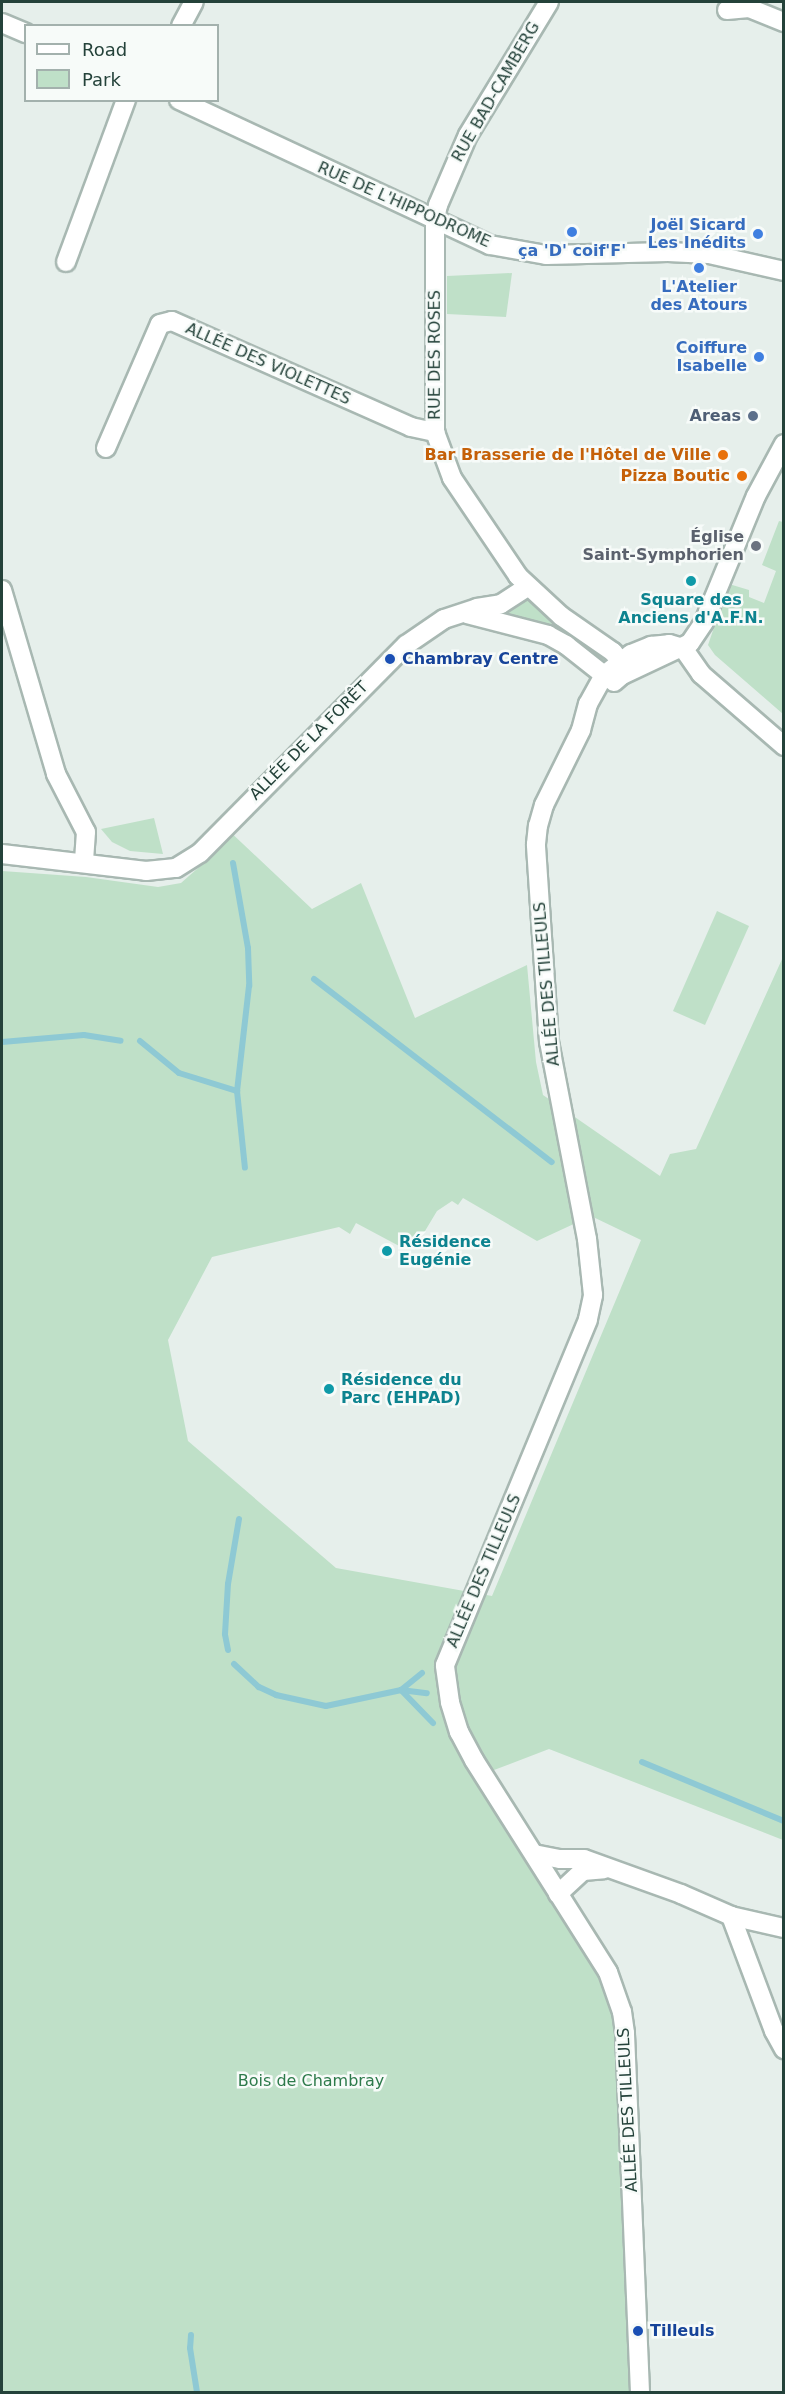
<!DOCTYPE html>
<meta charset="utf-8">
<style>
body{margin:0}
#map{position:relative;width:785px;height:2394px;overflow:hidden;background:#e6efeb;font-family:"DejaVu Sans",sans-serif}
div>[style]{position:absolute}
.green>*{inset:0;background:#bfe0c8}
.stream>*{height:6px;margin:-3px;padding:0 3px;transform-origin:3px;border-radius:3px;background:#8ec9d4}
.roads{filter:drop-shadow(2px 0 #a8b8b2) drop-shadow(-2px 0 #a8b8b2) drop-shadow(0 2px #a8b8b2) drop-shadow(0 -2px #a8b8b2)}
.minor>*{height:18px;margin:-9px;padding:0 9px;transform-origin:9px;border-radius:9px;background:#fff}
.dots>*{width:16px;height:16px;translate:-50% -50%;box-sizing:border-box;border:3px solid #f7fbf9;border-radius:50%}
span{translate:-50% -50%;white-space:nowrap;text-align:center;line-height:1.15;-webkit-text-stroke:5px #f7fbf9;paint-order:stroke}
.street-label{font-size:16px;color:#24423a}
.shop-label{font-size:16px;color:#366cbe;font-weight:700}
.right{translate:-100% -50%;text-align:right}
.service-label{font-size:16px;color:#4e5e75;font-weight:700}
.food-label{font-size:16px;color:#c56008;font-weight:700}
.worship-label{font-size:16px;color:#5b616d;font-weight:700}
.culture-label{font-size:16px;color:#0d838f;font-weight:700}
.left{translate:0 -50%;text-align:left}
.transit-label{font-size:16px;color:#164399;font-weight:700}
.park-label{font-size:16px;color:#2d7a4b}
.frame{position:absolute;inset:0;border:3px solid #24423a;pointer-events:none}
.legend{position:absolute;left:24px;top:24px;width:195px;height:78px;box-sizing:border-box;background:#f7fbf9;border:2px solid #a3b1ad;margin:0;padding:8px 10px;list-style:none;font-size:18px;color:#24423a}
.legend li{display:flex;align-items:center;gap:12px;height:30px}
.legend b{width:30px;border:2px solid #a3b1ad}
</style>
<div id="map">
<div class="green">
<div style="clip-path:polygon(512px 273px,506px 317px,447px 314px,447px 276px)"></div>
<div style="clip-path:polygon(779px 521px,783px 522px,783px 714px,715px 655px,708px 645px,729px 584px,749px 590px,749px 597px,764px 603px,776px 571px,762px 565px)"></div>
<div style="clip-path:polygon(530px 597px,544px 613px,609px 660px,605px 664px,493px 614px)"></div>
<div style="clip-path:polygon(154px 818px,163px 854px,130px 851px,112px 842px,101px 829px)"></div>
<div style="clip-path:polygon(evenodd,225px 827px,312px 909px,361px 883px,415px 1018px,527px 965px,536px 1062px,543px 1095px,660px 1176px,670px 1154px,696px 1149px,783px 957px,783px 1840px,549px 1749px,494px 1770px,492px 1788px,615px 1990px,640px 2392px,2px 2392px,2px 871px,86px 877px,158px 887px,181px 883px,206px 861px,225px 827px,463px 1198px,537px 1241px,591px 1216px,641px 1240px,492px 1596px,336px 1568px,188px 1441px,168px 1340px,212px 1257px,339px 1227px,350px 1234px,356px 1223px,401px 1247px,403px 1244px,409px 1247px,425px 1231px,437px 1211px,452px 1201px,458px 1205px,463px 1198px)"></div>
<div style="clip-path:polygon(717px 911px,749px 926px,705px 1025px,673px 1011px)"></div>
</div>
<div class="stream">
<div style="left:233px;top:863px;width:86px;rotate:80deg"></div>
<div style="left:248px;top:948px;width:38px;rotate:88deg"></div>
<div style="left:249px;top:986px;width:106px;rotate:96.5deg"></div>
<div style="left:237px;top:1091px;width:77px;rotate:84.1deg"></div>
<div style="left:314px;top:979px;width:300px;rotate:37.6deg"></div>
<div style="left:140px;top:1041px;width:50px;rotate:39.4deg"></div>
<div style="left:179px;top:1073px;width:61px;rotate:17.2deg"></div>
<div style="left:2px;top:1042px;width:82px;rotate:-4.9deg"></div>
<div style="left:84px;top:1035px;width:37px;rotate:9deg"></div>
<div style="left:228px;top:1650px;width:16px;rotate:-101deg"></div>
<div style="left:225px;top:1634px;width:50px;rotate:-86.6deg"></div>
<div style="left:228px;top:1584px;width:66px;rotate:-80.4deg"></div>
<div style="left:234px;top:1664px;width:34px;rotate:43deg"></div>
<div style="left:259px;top:1687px;width:19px;rotate:25deg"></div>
<div style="left:276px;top:1695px;width:51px;rotate:12.4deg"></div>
<div style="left:326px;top:1706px;width:77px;rotate:-12deg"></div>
<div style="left:401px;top:1690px;width:26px;rotate:7deg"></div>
<div style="left:422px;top:1673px;width:27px;rotate:141deg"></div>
<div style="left:401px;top:1690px;width:46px;rotate:45.9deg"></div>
<div style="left:642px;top:1762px;width:154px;rotate:22.6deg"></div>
<div style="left:191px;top:2335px;width:13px;rotate:94deg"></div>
<div style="left:190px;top:2348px;width:45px;rotate:81deg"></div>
</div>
<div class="roads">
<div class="minor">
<div style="left:549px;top:2px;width:156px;rotate:121.3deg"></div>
<div style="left:468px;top:135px;width:76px;rotate:113.2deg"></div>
<div style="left:438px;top:205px;width:14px;rotate:102deg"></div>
<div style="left:435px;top:219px;width:213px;rotate:90deg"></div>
<div style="left:435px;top:432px;width:49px;rotate:69.7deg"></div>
<div style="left:452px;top:478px;width:118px;rotate:56deg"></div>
<div style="left:518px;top:576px;width:59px;rotate:42.9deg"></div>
<div style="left:561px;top:616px;width:63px;rotate:34.7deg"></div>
<div style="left:613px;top:652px;width:13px;rotate:51deg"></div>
<div style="left:621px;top:662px;width:11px;rotate:85deg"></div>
<div style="left:727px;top:10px;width:22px;rotate:-5deg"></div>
<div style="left:749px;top:8px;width:38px;rotate:22deg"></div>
<div style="left:2px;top:23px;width:26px;rotate:23deg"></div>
<div style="left:181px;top:26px;width:27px;rotate:-62deg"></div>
<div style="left:179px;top:100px;width:343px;rotate:25deg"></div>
<div style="left:490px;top:245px;width:57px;rotate:10.1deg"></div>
<div style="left:546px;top:255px;width:122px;rotate:-1.4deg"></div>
<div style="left:668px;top:252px;width:41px;rotate:2.8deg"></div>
<div style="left:709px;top:254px;width:77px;rotate:12.8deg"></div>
<div style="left:66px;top:262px;width:173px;rotate:-69.7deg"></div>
<div style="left:106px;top:448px;width:135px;rotate:-66.5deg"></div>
<div style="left:160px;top:324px;width:12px;rotate:-14deg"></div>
<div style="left:172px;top:321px;width:261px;rotate:23.9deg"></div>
<div style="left:411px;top:427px;width:25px;rotate:12deg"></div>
<div style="left:2px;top:590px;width:192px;rotate:73.6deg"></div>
<div style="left:56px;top:774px;width:65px;rotate:62.7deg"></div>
<div style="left:86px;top:832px;width:30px;rotate:94deg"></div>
<div style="left:467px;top:614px;width:84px;rotate:14.5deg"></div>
<div style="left:548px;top:635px;width:21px;rotate:29deg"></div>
<div style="left:566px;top:645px;width:48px;rotate:38.3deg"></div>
<div style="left:604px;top:675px;width:11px;rotate:15deg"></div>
<div style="left:683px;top:648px;width:32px;rotate:55deg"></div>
<div style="left:701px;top:674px;width:110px;rotate:40.9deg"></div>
<div style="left:614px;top:682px;width:11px;rotate:-41deg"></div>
<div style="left:622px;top:675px;width:75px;rotate:-25.2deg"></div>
<div style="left:690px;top:643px;width:25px;rotate:-56deg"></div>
<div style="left:704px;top:622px;width:136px;rotate:-67.6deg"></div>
<div style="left:756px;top:496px;width:59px;rotate:-61.7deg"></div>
<div style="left:2px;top:854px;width:145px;rotate:6.7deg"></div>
<div style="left:146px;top:871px;width:30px;rotate:-6deg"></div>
<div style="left:176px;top:868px;width:28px;rotate:-32deg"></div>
<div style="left:200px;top:853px;width:293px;rotate:-45.3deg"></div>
<div style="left:406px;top:645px;width:46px;rotate:-34.4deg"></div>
<div style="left:444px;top:619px;width:35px;rotate:-18deg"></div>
<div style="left:477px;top:608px;width:24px;rotate:-9deg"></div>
<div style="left:501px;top:604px;width:31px;rotate:-33deg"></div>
<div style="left:534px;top:1854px;width:26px;rotate:11deg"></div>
<div style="left:560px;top:1859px;width:24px"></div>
<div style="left:584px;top:1859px;width:103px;rotate:19.8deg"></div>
<div style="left:681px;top:1894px;width:55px;rotate:23.7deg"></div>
<div style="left:731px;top:1916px;width:123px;rotate:69.5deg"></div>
<div style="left:774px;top:2031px;width:21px;rotate:61deg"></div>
<div style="left:558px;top:1894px;width:34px;rotate:-43deg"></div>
<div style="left:583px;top:1871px;width:21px;rotate:-5deg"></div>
<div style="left:731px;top:1916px;width:54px;rotate:12.8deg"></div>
<div style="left:640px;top:2392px;width:359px;rotate:-92.4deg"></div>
<div style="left:625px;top:2033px;width:21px;rotate:-98deg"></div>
<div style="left:622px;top:2012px;width:42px;rotate:-109.3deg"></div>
<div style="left:608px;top:1972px;width:251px;rotate:-122.3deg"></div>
<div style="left:474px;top:1760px;width:32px;rotate:-118deg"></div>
<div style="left:459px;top:1732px;width:31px;rotate:-107deg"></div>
<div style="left:450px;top:1702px;width:37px;rotate:-98deg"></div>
<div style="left:445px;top:1665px;width:374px;rotate:-67.5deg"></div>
<div style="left:588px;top:1319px;width:25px;rotate:-78deg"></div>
<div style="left:593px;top:1295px;width:56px;rotate:-96.1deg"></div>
<div style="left:587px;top:1239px;width:201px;rotate:-100.9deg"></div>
<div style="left:549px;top:1042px;width:198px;rotate:-93.8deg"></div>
<div style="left:536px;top:844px;width:18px;rotate:-84deg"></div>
<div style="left:538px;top:826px;width:22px;rotate:-74deg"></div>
<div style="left:544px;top:805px;width:84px;rotate:-63.7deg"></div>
<div style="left:581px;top:730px;width:27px;rotate:-75deg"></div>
<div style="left:588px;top:704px;width:33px;rotate:-61deg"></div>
<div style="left:604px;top:675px;width:34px;rotate:-38deg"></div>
<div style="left:631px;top:654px;width:22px;rotate:-22deg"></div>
<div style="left:651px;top:646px;width:18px;rotate:-6deg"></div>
<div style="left:669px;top:644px;width:15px;rotate:16deg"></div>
</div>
</div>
<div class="dots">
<div style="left:572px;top:232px;background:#3f7fe0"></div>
<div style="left:758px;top:234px;background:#3f7fe0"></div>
<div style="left:699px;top:268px;background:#3f7fe0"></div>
<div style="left:759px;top:357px;background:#3f7fe0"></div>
<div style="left:753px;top:416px;background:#5c6f8a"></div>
<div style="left:723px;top:455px;background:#e8710a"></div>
<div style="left:742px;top:476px;background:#e8710a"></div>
<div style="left:756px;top:546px;background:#6b7280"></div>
<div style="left:691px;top:581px;background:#0f9aa8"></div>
<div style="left:390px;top:659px;background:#1a4fb4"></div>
<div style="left:387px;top:1251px;background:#0f9aa8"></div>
<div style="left:329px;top:1389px;background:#0f9aa8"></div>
<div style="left:638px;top:2331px;background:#1a4fb4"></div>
</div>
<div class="street-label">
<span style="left:496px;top:92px;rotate:-60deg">RUE BAD-CAMBERG</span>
<span style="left:404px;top:205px;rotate:24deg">RUE DE L'HIPPODROME</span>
<span style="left:435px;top:355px;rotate:-90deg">RUE DES ROSES</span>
<span style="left:268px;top:364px;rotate:24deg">ALLÉE DES VIOLETTES</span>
<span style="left:309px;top:741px;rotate:-45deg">ALLÉE DE LA FORÊT</span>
<span style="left:547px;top:984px;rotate:-95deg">ALLÉE DES TILLEULS</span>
<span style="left:484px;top:1571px;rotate:-67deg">ALLÉE DES TILLEULS</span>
<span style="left:628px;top:2110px;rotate:-93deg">ALLÉE DES TILLEULS</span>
</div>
<div class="shop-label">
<span class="right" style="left:746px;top:234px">Joël Sicard<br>Les Inédits</span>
<span style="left:572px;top:251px">ça 'D' coif'F'</span>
<span style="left:699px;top:296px">L'Atelier<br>des Atours</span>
<span class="right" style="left:747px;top:357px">Coiffure<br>Isabelle</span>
</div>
<div class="service-label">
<span class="right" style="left:741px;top:416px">Areas</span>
</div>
<div class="food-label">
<span class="right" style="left:711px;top:455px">Bar Brasserie de l'Hôtel de Ville</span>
<span class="right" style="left:730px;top:476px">Pizza Boutic</span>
</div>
<div class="worship-label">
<span class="right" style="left:744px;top:546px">Église<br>Saint-Symphorien</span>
</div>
<div class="culture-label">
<span style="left:691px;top:609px">Square des<br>Anciens d'A.F.N.</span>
<span class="left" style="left:399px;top:1251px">Résidence<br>Eugénie</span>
<span class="left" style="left:341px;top:1389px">Résidence du<br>Parc (EHPAD)</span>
</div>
<div class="transit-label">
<span class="left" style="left:402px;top:659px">Chambray Centre</span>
<span class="left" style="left:650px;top:2331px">Tilleuls</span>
</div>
<div class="park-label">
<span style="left:311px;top:2081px">Bois de Chambray</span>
</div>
<div class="frame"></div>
<ul class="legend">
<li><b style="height:8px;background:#fff"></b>Road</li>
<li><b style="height:16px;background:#bfe0c8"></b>Park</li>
</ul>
</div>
